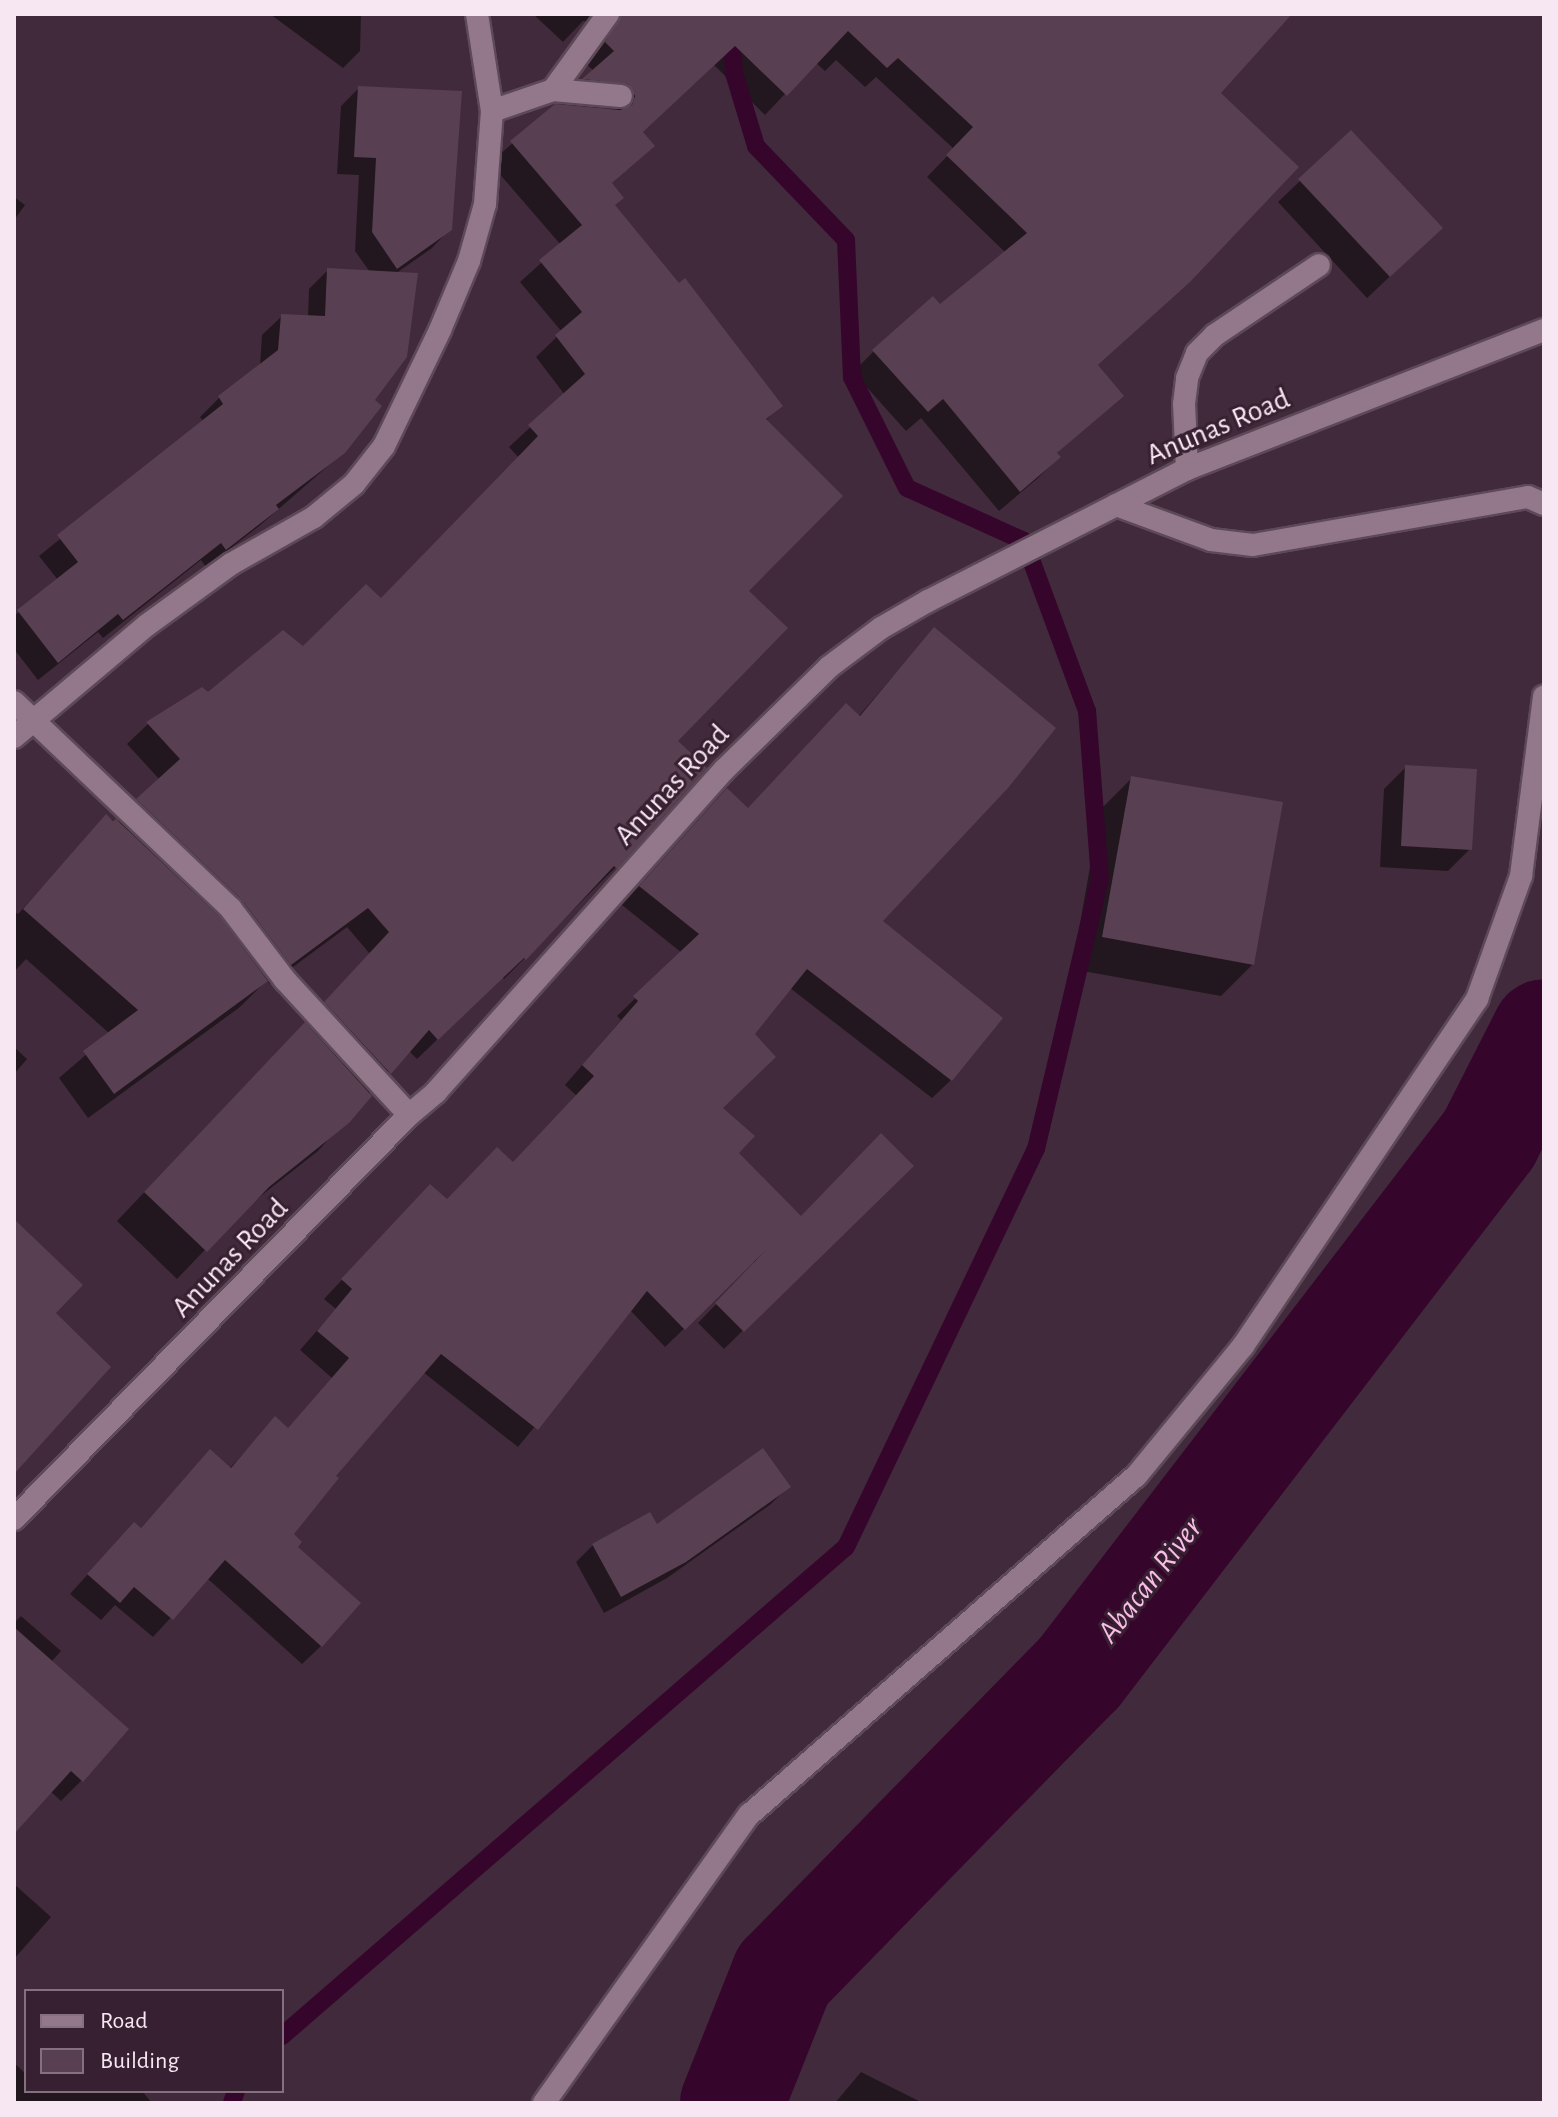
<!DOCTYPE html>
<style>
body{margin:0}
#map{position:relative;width:1558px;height:2117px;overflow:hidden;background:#412a3b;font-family:"Alegreya Sans",sans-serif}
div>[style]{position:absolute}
.shadow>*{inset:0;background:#0007}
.stream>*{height:18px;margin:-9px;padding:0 9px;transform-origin:9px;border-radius:9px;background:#36052c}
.river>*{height:104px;margin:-52px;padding:0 52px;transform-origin:52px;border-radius:52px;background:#36052c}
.building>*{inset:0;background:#583f51}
.roads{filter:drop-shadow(2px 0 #5d4958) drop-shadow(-2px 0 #5d4958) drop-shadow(0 2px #5d4958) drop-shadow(0 -2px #5d4958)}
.service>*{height:22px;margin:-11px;padding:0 11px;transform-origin:11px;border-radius:11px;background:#93788b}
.minor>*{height:22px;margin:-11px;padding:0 11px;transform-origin:11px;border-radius:11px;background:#93788b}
.tertiary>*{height:22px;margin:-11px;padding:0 11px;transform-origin:11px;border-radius:11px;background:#93788b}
span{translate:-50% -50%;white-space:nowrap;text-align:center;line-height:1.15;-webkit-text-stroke:6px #372031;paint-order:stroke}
.street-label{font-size:30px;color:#f7e7f2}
.water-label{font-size:32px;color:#f8bce6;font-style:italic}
.frame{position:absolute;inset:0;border:16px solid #f7e7f2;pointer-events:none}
.legend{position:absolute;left:24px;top:1989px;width:260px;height:104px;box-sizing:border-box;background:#372031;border:2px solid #84707e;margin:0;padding:10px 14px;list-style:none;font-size:24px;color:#f7e7f2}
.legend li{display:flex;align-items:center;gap:16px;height:40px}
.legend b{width:40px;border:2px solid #84707e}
</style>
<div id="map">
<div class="shadow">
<div style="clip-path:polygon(270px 14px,361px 14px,360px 51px,343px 68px)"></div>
<div style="clip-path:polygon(533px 14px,1268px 14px,1218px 93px,1166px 303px,1097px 366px,1121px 396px,1056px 454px,1059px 457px,1038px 478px,999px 511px,921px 418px,906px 431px,853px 372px,874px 351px,940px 307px,1006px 253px,927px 177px,954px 149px,876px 77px,865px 87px,836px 60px,825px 71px,815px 62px,765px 115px,714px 65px,641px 133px,652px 146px,611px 184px,613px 206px,781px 405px,765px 421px,747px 591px,616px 867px,504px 979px,502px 977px,417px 1059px,408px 1050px,318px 1151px,243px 1210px,177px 1279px,117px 1221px,370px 954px,347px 927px,270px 984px,267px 980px,240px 1007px,88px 1118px,59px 1078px,110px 1034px,26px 959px,14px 972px,14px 911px,18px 914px,106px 817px,117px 822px,160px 780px,127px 744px,148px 724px,202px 689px,208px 694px,303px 649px,380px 600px,519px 458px,509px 447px,565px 395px,536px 357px,562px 332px,520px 282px,561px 245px,490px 163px,555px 106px,611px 111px,608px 104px,565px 99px,594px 71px,586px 64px,600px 44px,601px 29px,595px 22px,583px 21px,563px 42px)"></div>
<div style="clip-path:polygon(359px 88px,450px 229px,432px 248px,395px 274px,372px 401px,344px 452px,258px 527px,206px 567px,201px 560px,103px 638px,98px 632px,38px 680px,14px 649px,14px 616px,58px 580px,39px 556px,204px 422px,200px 417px,219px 398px,260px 367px,262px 335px,282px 316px,308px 317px,309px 289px,328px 270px,370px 272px,355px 251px,359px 175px,337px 174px,341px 106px)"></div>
<div style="clip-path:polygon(1300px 181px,1418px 250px,1367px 298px,1278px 202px)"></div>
<div style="clip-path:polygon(14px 197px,25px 205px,14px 220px)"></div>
<div style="clip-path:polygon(934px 629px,880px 921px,951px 1080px,932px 1098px,790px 988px,752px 1034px,720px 1109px,737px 1153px,800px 1219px,911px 1166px,724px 1349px,698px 1323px,755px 1264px,753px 1262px,665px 1347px,630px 1310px,518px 1447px,423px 1372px,333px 1476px,291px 1534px,321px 1646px,302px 1664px,207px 1578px,153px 1637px,115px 1605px,101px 1620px,70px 1594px,116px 1543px,140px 1529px,192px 1470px,229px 1469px,275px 1419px,287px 1430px,332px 1378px,300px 1350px,336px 1309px,324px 1299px,412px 1205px,447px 1202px,512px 1164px,577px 1096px,565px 1085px,621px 1020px,617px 1016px,682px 953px,622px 905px,709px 809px,747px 810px,858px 717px)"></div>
<div style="clip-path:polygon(1406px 767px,1470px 849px,1448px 871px,1380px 867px,1384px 789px)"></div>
<div style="clip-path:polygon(1132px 778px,1253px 964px,1221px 996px,1072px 969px,1100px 810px)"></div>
<div style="clip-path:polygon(14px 1047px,27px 1059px,14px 1074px)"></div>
<div style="clip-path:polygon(788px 1487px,771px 1504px,667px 1578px,604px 1613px,576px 1562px,593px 1545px)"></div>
<div style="clip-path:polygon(21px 1616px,61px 1651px,51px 1662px,82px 1780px,61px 1801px,50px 1791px,14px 1831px,14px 1623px)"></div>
<div style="clip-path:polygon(14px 1884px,51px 1917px,14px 1959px)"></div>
<div style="clip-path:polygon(14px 2063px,26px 2074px,26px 2091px,142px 2091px,152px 2103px,14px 2103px)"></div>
<div style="clip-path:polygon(861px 2072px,923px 2103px,835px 2103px)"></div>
</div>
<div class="stream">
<div style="left:282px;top:2036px;width:746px;rotate:-40.93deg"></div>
<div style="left:846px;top:1547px;width:441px;rotate:-64.5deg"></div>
<div style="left:1036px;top:1149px;width:277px;rotate:-76.7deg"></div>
<div style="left:1100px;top:879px;width:169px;rotate:-94.4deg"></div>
<div style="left:1087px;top:711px;width:181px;rotate:-110.3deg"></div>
<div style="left:1024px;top:541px;width:128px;rotate:-155.6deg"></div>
<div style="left:907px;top:488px;width:124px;rotate:-116.4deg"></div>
<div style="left:852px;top:377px;width:137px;rotate:-92.5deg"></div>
<div style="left:846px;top:240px;width:130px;rotate:-133.8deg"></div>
<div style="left:756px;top:146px;width:76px;rotate:-106.8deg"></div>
<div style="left:734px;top:73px;width:27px;rotate:-94deg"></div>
<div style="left:732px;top:46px;width:38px;rotate:-58deg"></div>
<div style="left:232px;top:2103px;width:13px;rotate:-72deg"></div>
</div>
<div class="river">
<div style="left:732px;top:2103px;width:138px;rotate:-68.3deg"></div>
<div style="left:783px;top:1975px;width:423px;rotate:-45.6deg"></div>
<div style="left:1079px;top:1673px;width:673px;rotate:-52.48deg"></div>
<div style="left:1489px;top:1139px;width:121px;rotate:-63deg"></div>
</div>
<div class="building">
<div style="clip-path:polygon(622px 14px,1292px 14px,1221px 93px,1299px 167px,1190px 282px,1098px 365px,1124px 396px,1057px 453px,1061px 457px,1020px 492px,943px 399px,928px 412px,872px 350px,933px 296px,940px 304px,1027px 233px,946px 155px,973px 127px,898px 58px,887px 68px,848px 31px,787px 96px,735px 46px,643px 132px,655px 146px,612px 183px,624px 198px,615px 205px,679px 283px,685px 278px,783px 406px,766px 419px,843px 496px,749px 591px,788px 628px,678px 741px,707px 768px,617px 869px,614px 866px,526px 960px,524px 958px,438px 1040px,429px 1030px,391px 1074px,324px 1002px,389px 932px,368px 908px,291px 965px,241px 899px,136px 799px,180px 759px,146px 722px,202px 687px,208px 692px,283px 630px,303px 646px,366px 584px,381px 598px,538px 436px,528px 425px,585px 374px,555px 335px,582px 312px,539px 260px,582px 225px,510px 141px,555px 104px,620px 110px,632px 105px,635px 96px,628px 84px,582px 79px,614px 51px,605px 42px)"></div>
<div style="clip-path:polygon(358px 86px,462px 91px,452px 230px,397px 269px,372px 232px,376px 158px,354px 157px)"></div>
<div style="clip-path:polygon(1351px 130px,1443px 228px,1390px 277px,1298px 179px)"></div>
<div style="clip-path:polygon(327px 268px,418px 273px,407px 357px,375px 400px,382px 406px,345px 453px,276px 505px,279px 509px,226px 550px,221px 543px,123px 620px,118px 614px,58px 663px,17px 610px,78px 562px,57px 535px,223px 404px,218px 396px,278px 350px,281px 314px,325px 316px)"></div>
<div style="clip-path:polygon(934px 627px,1056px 728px,1008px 788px,883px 921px,1003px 1018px,952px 1081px,807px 969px,755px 1034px,776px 1057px,723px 1108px,755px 1136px,739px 1153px,801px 1216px,881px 1133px,914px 1166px,744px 1332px,715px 1303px,766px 1250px,685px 1330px,647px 1291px,538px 1430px,441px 1354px,336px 1476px,339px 1478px,294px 1534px,302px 1542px,298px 1547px,361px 1603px,322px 1647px,225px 1560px,173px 1620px,134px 1587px,120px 1603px,87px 1574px,134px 1522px,141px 1528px,210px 1449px,231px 1468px,275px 1416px,288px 1428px,349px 1358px,317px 1331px,352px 1289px,341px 1279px,430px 1184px,447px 1199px,497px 1147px,513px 1162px,594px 1076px,582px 1065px,638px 1001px,633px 996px,699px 934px,639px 886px,727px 788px,748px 808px,846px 703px,860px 716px)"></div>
<div style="clip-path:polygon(1405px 765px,1477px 769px,1472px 850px,1401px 846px)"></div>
<div style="clip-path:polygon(1131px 776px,1283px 802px,1254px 965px,1102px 937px)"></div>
<div style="clip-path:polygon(106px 814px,113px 821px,116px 819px,221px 918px,268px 981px,114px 1094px,83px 1051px,138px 1010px,23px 909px)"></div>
<div style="clip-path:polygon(305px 1022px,372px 1096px,349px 1123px,269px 1187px,207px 1252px,144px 1192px)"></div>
<div style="clip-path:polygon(14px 1219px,83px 1285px,56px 1313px,111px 1367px,14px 1474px)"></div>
<div style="clip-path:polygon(763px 1448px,791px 1487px,686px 1562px,621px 1597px,592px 1544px,650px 1512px,657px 1524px)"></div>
<div style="clip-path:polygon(14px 1627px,129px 1729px,83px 1782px,71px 1771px,14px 1834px)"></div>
</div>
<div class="roads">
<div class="service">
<div style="left:553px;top:90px;width:68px;rotate:5deg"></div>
<div style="left:1187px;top:469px;width:65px;rotate:-92.6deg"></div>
<div style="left:1184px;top:404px;width:26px;rotate:-83deg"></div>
<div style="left:1187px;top:378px;width:27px;rotate:-68deg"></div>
<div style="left:1197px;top:353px;width:25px;rotate:-45deg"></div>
<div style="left:1215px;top:335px;width:125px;rotate:-33.9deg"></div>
</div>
<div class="minor">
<div style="left:492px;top:111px;width:65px;rotate:-19deg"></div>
<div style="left:553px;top:90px;width:94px;rotate:-54.1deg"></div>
<div style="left:1116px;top:505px;width:101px;rotate:20.2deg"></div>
<div style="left:1211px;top:540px;width:42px;rotate:6.8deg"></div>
<div style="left:1253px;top:545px;width:279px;rotate:-9.9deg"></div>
<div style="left:1528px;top:497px;width:17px;rotate:24deg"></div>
<div style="left:14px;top:737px;width:174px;rotate:-40.1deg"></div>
<div style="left:147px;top:625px;width:104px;rotate:-36deg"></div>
<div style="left:231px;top:564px;width:95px;rotate:-29.5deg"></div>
<div style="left:314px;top:517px;width:52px;rotate:-39.5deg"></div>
<div style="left:354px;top:484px;width:48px;rotate:-51.7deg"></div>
<div style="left:384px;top:446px;width:129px;rotate:-64.2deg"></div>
<div style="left:440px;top:330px;width:75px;rotate:-67.2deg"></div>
<div style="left:469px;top:261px;width:59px;rotate:-74.3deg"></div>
<div style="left:485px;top:204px;width:93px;rotate:-85.7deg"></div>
<div style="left:492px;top:111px;width:98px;rotate:-98.8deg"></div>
<div style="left:544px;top:2103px;width:354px;rotate:-54.6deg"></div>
<div style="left:749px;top:1815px;width:516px;rotate:-41.23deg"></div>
<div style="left:1137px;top:1475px;width:167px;rotate:-50.6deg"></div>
<div style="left:1243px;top:1346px;width:419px;rotate:-56deg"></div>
<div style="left:1477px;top:999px;width:131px;rotate:-70.3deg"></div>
<div style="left:1521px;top:876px;width:181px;rotate:-82.7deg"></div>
</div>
<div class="tertiary">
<div style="left:14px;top:702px;width:300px;rotate:43.6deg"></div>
<div style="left:231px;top:909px;width:89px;rotate:52.7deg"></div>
<div style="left:285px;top:980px;width:183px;rotate:47.4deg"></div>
<div style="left:14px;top:1519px;width:565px;rotate:-45.65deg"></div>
<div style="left:409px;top:1115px;width:35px;rotate:-40deg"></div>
<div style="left:436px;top:1092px;width:432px;rotate:-48.2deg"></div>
<div style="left:724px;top:770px;width:147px;rotate:-44.4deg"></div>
<div style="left:829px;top:667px;width:65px;rotate:-36.9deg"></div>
<div style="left:881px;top:628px;width:54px;rotate:-29.9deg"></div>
<div style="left:928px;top:601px;width:291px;rotate:-27deg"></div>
<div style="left:1187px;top:469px;width:383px;rotate:-21.3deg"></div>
</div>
</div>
<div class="street-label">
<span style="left:1218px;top:427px;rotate:-23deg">Anunas Road</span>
<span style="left:672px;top:785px;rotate:-47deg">Anunas Road</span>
<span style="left:230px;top:1258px;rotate:-46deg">Anunas Road</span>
</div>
<div class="water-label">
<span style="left:1150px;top:1580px;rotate:-52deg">Abacan River</span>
</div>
<div class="frame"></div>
<ul class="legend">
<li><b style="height:10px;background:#93788b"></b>Road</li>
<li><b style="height:22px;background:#583f51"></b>Building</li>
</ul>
</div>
